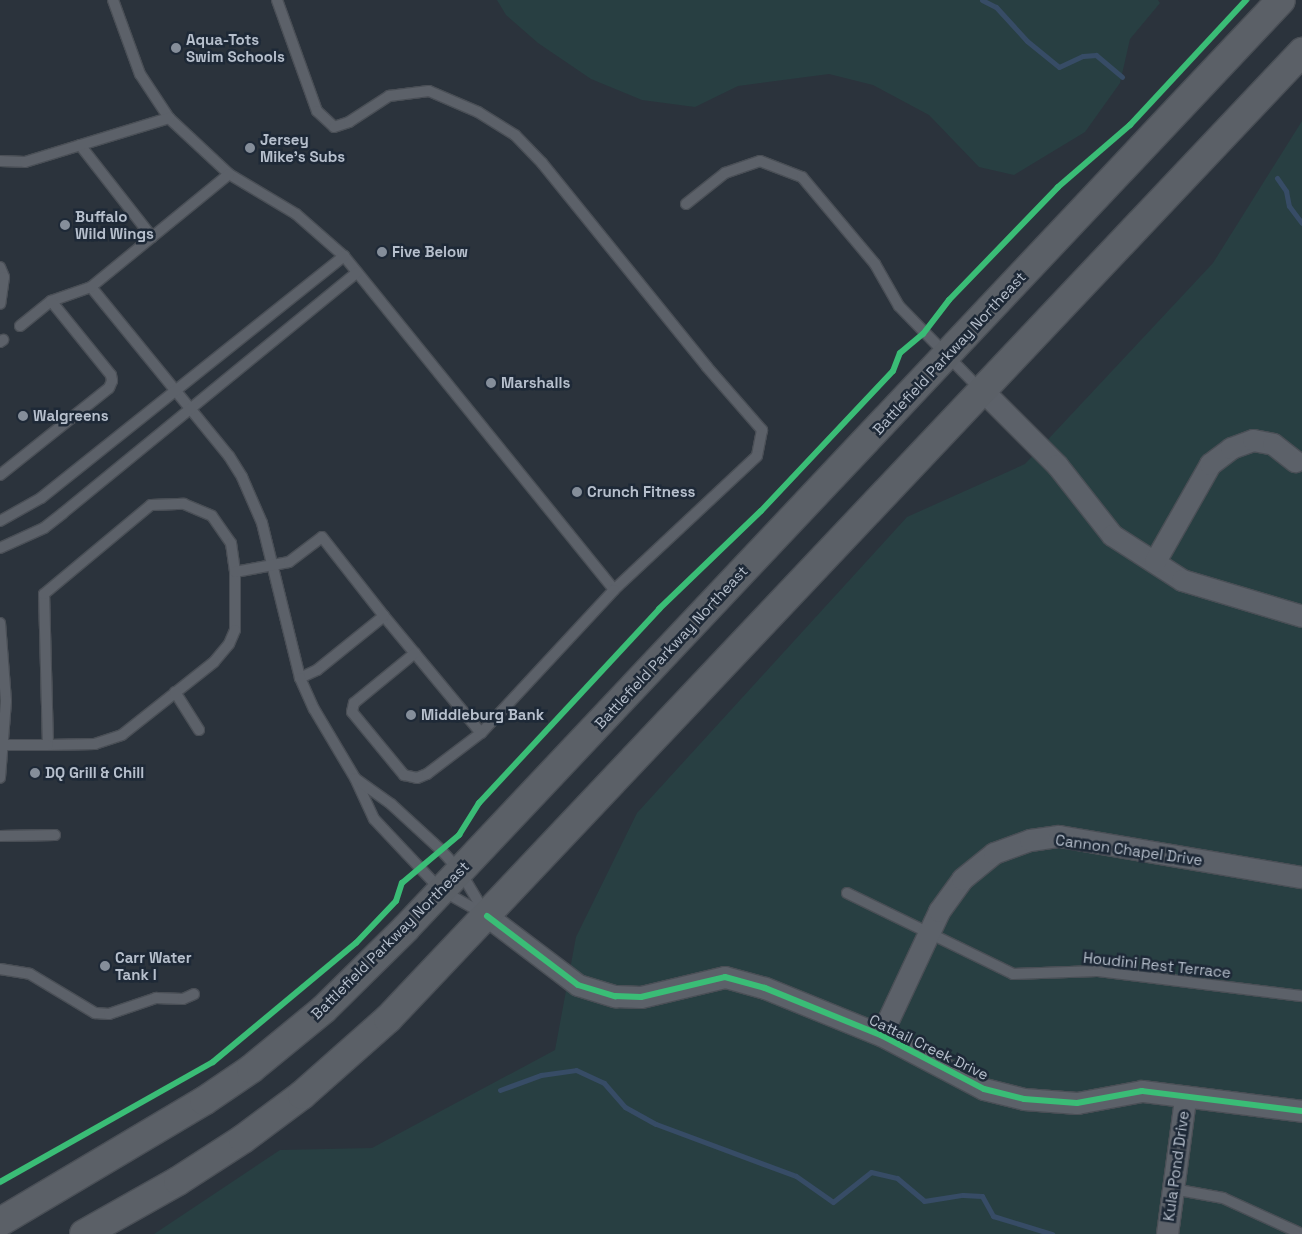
<!DOCTYPE html>
<style>
body{margin:0}
#map{position:relative;width:1302px;height:1234px;overflow:hidden;background:#2b333c;font-family:"Space Grotesk",sans-serif}
div>[style]{position:absolute}
.green>*{inset:0;background:#283f42}
.stream>*{height:5px;margin:-2.5px;padding:0 2.5px;transform-origin:2.5px;border-radius:2.5px;background:#374c66}
.roads{filter:drop-shadow(1px 0 #4a4f56) drop-shadow(-1px 0 #4a4f56) drop-shadow(0 1px #4a4f56) drop-shadow(0 -1px #4a4f56)}
.lane>*{height:10px;margin:-5px;padding:0 5px;transform-origin:5px;border-radius:5px;background:#5c6169}
.street>*{height:21px;margin:-10.5px;padding:0 10.5px;transform-origin:10.5px;border-radius:10.5px;background:#5c6169}
.secondary>*{height:28px;margin:-14px;padding:0 14px;transform-origin:14px;border-radius:14px;background:#5b6067}
.cycleway>*{height:6px;margin:-3px;padding:0 3px;transform-origin:3px;border-radius:3px;background:#3abd76}
.dots>*{width:14px;height:14px;translate:-50% -50%;box-sizing:border-box;border:2px solid #1e2937;border-radius:50%}
span{translate:-50% -50%;white-space:nowrap;text-align:center;line-height:1.15;-webkit-text-stroke:5px #1e2937;paint-order:stroke}
.poi-label{font-size:15px;color:#b6bfcc;font-weight:700}
.left{translate:0 -50%;text-align:left}
.street-label{font-size:15px;color:#b6bfcc}
</style>
<div id="map">
<div class="green">
<div style="clip-path:polygon(497px 0,1158px 0,1160px 3px,1130px 39px,1120px 83px,1085px 132px,1014px 175px,979px 167px,929px 115px,873px 85px,829px 74px,738px 86px,695px 107px,642px 100px,591px 79px,538px 43px,506px 15px)"></div>
<div style="clip-path:polygon(1302px 121px,1302px 1234px,154px 1234px,280px 1150px,372px 1148px,555px 1050px,576px 937px,637px 813px,907px 517px,1025px 464px,1213px 263px)"></div>
</div>
<div class="stream">
<div style="left:982px;top:0;width:16px;rotate:27deg"></div>
<div style="left:996px;top:7px;width:46px;rotate:47.6deg"></div>
<div style="left:1027px;top:41px;width:41px;rotate:39.1deg"></div>
<div style="left:1059px;top:67px;width:26px;rotate:-25deg"></div>
<div style="left:1083px;top:56px;width:13px;rotate:-4deg"></div>
<div style="left:1096px;top:55px;width:34px;rotate:40deg"></div>
<div style="left:1277px;top:178px;width:16px;rotate:55deg"></div>
<div style="left:1286px;top:191px;width:15px;rotate:79deg"></div>
<div style="left:1289px;top:206px;width:21px;rotate:53deg"></div>
<div style="left:500px;top:1090px;width:44px;rotate:-20.1deg"></div>
<div style="left:541px;top:1075px;width:35px;rotate:-8deg"></div>
<div style="left:576px;top:1070px;width:31px;rotate:25deg"></div>
<div style="left:604px;top:1083px;width:32px;rotate:49deg"></div>
<div style="left:625px;top:1107px;width:35px;rotate:29deg"></div>
<div style="left:656px;top:1124px;width:149px;rotate:20.4deg"></div>
<div style="left:796px;top:1176px;width:45px;rotate:35.1deg"></div>
<div style="left:833px;top:1202px;width:48px;rotate:-38.3deg"></div>
<div style="left:871px;top:1172px;width:27px;rotate:13deg"></div>
<div style="left:897px;top:1178px;width:35px;rotate:40deg"></div>
<div style="left:924px;top:1201px;width:39px;rotate:-9deg"></div>
<div style="left:963px;top:1195px;width:19px;rotate:3deg"></div>
<div style="left:982px;top:1196px;width:23px;rotate:61deg"></div>
<div style="left:993px;top:1216px;width:62px;rotate:17deg"></div>
</div>
<div class="roads">
<div class="lane">
<div style="left:113px;top:0;width:79px;rotate:70deg"></div>
<div style="left:140px;top:74px;width:53px;rotate:56.6deg"></div>
<div style="left:169px;top:118px;width:82px;rotate:43deg"></div>
<div style="left:229px;top:174px;width:78px;rotate:30.8deg"></div>
<div style="left:296px;top:214px;width:64px;rotate:41.2deg"></div>
<div style="left:344px;top:256px;width:429px;rotate:51deg"></div>
<div style="left:277px;top:0;width:118px;rotate:70.2deg"></div>
<div style="left:317px;top:111px;width:23px;rotate:43deg"></div>
<div style="left:334px;top:127px;width:16px;rotate:-18deg"></div>
<div style="left:349px;top:122px;width:48px;rotate:-33deg"></div>
<div style="left:389px;top:96px;width:40px;rotate:-7.1deg"></div>
<div style="left:429px;top:91px;width:53px;rotate:23.2deg"></div>
<div style="left:478px;top:112px;width:44px;rotate:31.9deg"></div>
<div style="left:515px;top:135px;width:39px;rotate:46deg"></div>
<div style="left:542px;top:163px;width:262px;rotate:51deg"></div>
<div style="left:707px;top:367px;width:84px;rotate:48.9deg"></div>
<div style="left:762px;top:430px;width:26px;rotate:101deg"></div>
<div style="left:757px;top:456px;width:196px;rotate:136.9deg"></div>
<div style="left:614px;top:590px;width:195px;rotate:132.9deg"></div>
<div style="left:481px;top:733px;width:152px;rotate:-129.7deg"></div>
<div style="left:384px;top:616px;width:86px;rotate:141.1deg"></div>
<div style="left:317px;top:670px;width:19px;rotate:155deg"></div>
<div style="left:80px;top:145px;width:117px;rotate:52deg"></div>
<div style="left:0;top:161px;width:25px;rotate:2deg"></div>
<div style="left:25px;top:162px;width:151px;rotate:-17deg"></div>
<div style="left:686px;top:204px;width:50px;rotate:-38.5deg"></div>
<div style="left:725px;top:173px;width:37px;rotate:-19deg"></div>
<div style="left:760px;top:161px;width:45px;rotate:20.9deg"></div>
<div style="left:802px;top:177px;width:114px;rotate:50deg"></div>
<div style="left:875px;top:264px;width:48px;rotate:60.3deg"></div>
<div style="left:899px;top:306px;width:119px;rotate:45.7deg"></div>
<div style="left:0;top:267px;width:11px;rotate:68deg"></div>
<div style="left:4px;top:277px;width:27px;rotate:98deg"></div>
<div style="left:91px;top:287px;width:218px;rotate:50.8deg"></div>
<div style="left:229px;top:456px;width:25px;rotate:58deg"></div>
<div style="left:242px;top:477px;width:50px;rotate:66.5deg"></div>
<div style="left:262px;top:523px;width:160px;rotate:76.2deg"></div>
<div style="left:300px;top:678px;width:34px;rotate:66deg"></div>
<div style="left:314px;top:709px;width:80px;rotate:59.3deg"></div>
<div style="left:355px;top:778px;width:45px;rotate:65.1deg"></div>
<div style="left:374px;top:819px;width:98px;rotate:46.7deg"></div>
<div style="left:441px;top:890px;width:51px;rotate:29.1deg"></div>
<div style="left:20px;top:326px;width:40px;rotate:-39deg"></div>
<div style="left:51px;top:301px;width:42px;rotate:-19.3deg"></div>
<div style="left:91px;top:287px;width:178px;rotate:-39.3deg"></div>
<div style="left:0;top:342px;width:4px;rotate:-34deg"></div>
<div style="left:0;top:475px;width:139px;rotate:-38.6deg"></div>
<div style="left:109px;top:388px;width:8px;rotate:-67deg"></div>
<div style="left:112px;top:381px;width:6px;rotate:-99deg"></div>
<div style="left:111px;top:375px;width:95px;rotate:-129deg"></div>
<div style="left:0;top:521px;width:47px;rotate:-29.3deg"></div>
<div style="left:41px;top:498px;width:388px;rotate:-38.6deg"></div>
<div style="left:0;top:548px;width:48px;rotate:-24.4deg"></div>
<div style="left:44px;top:528px;width:24px;rotate:-38deg"></div>
<div style="left:63px;top:513px;width:380px;rotate:-39.3deg"></div>
<div style="left:235px;top:572px;width:58px;rotate:90deg"></div>
<div style="left:235px;top:630px;width:15px;rotate:113deg"></div>
<div style="left:229px;top:644px;width:23px;rotate:130deg"></div>
<div style="left:214px;top:662px;width:117px;rotate:141.6deg"></div>
<div style="left:122px;top:735px;width:28px;rotate:162deg"></div>
<div style="left:95px;top:744px;width:47px;rotate:178.8deg"></div>
<div style="left:48px;top:745px;width:151px;rotate:-91.5deg"></div>
<div style="left:44px;top:594px;width:139px;rotate:-39.8deg"></div>
<div style="left:151px;top:505px;width:33px;rotate:-2deg"></div>
<div style="left:184px;top:504px;width:30px;rotate:23deg"></div>
<div style="left:212px;top:516px;width:33px;rotate:55deg"></div>
<div style="left:231px;top:543px;width:29px;rotate:82deg"></div>
<div style="left:235px;top:572px;width:55px;rotate:-10.5deg"></div>
<div style="left:289px;top:562px;width:41px;rotate:-37.1deg"></div>
<div style="left:322px;top:537px;width:100px;rotate:51.9deg"></div>
<div style="left:0;top:623px;width:78px;rotate:85.6deg"></div>
<div style="left:6px;top:701px;width:77px;rotate:94.5deg"></div>
<div style="left:415px;top:653px;width:79px;rotate:140.7deg"></div>
<div style="left:354px;top:703px;width:9px;rotate:103deg"></div>
<div style="left:352px;top:712px;width:82px;rotate:50.5deg"></div>
<div style="left:404px;top:775px;width:13px;rotate:13deg"></div>
<div style="left:417px;top:778px;width:11px;rotate:-22deg"></div>
<div style="left:427px;top:774px;width:68px;rotate:-37.2deg"></div>
<div style="left:175px;top:692px;width:45px;rotate:57.7deg"></div>
<div style="left:0;top:745px;width:48px"></div>
<div style="left:356px;top:779px;width:43px;rotate:35.5deg"></div>
<div style="left:391px;top:804px;width:68px;rotate:42.6deg"></div>
<div style="left:441px;top:850px;width:28px;rotate:48deg"></div>
<div style="left:460px;top:871px;width:49px;rotate:59.2deg"></div>
<div style="left:0;top:836px;width:55px;rotate:-1deg"></div>
<div style="left:847px;top:893px;width:185px;rotate:26deg"></div>
<div style="left:1013px;top:974px;width:84px;rotate:-2deg"></div>
<div style="left:1097px;top:971px;width:207px;rotate:7deg"></div>
<div style="left:0;top:969px;width:30px;rotate:9deg"></div>
<div style="left:30px;top:974px;width:76px;rotate:31deg"></div>
<div style="left:95px;top:1013px;width:14px;rotate:4deg"></div>
<div style="left:109px;top:1014px;width:50px;rotate:-18.8deg"></div>
<div style="left:156px;top:998px;width:27px;rotate:2deg"></div>
<div style="left:183px;top:999px;width:12px;rotate:-24deg"></div>
<div style="left:1173px;top:1189px;width:51px;rotate:10.2deg"></div>
<div style="left:1223px;top:1198px;width:87px;rotate:24.5deg"></div>
</div>
<div class="street">
<div style="left:983px;top:391px;width:105px;rotate:45deg"></div>
<div style="left:1057px;top:465px;width:89px;rotate:51.8deg"></div>
<div style="left:1112px;top:535px;width:83px;rotate:32.7deg"></div>
<div style="left:1182px;top:580px;width:125px;rotate:16.7deg"></div>
<div style="left:1155px;top:561px;width:112px;rotate:-60.4deg"></div>
<div style="left:1210px;top:464px;width:26px;rotate:-37deg"></div>
<div style="left:1231px;top:448px;width:23px;rotate:-20deg"></div>
<div style="left:1253px;top:440px;width:20px;rotate:11deg"></div>
<div style="left:1273px;top:444px;width:28px;rotate:38deg"></div>
<div style="left:487px;top:916px;width:114px;rotate:37.2deg"></div>
<div style="left:578px;top:985px;width:39px;rotate:17deg"></div>
<div style="left:615px;top:996px;width:26px;rotate:2deg"></div>
<div style="left:641px;top:997px;width:86px;rotate:-13.4deg"></div>
<div style="left:725px;top:977px;width:41px;rotate:15.4deg"></div>
<div style="left:765px;top:988px;width:125px;rotate:22.1deg"></div>
<div style="left:881px;top:1035px;width:116px;rotate:27.7deg"></div>
<div style="left:984px;top:1089px;width:41px;rotate:14deg"></div>
<div style="left:1024px;top:1099px;width:53px;rotate:4.3deg"></div>
<div style="left:1077px;top:1103px;width:66px;rotate:-10.5deg"></div>
<div style="left:1142px;top:1091px;width:161px;rotate:7.1deg"></div>
<div style="left:881px;top:1035px;width:137px;rotate:-64.9deg"></div>
<div style="left:939px;top:911px;width:39px;rotate:-54deg"></div>
<div style="left:962px;top:879px;width:41px;rotate:-39.1deg"></div>
<div style="left:994px;top:853px;width:38px;rotate:-20deg"></div>
<div style="left:1030px;top:840px;width:29px;rotate:-8deg"></div>
<div style="left:1059px;top:836px;width:246px;rotate:9.6deg"></div>
<div style="left:1167px;top:1234px;width:136px;rotate:-82.4deg"></div>
</div>
<div class="secondary">
<div style="left:0;top:1222px;width:237px;rotate:-30.7deg"></div>
<div style="left:204px;top:1101px;width:57px;rotate:-34.2deg"></div>
<div style="left:251px;top:1069px;width:94px;rotate:-39.4deg"></div>
<div style="left:324px;top:1009px;width:115px;rotate:-44.6deg"></div>
<div style="left:406px;top:928px;width:1275px;rotate:-46.68deg"></div>
<div style="left:84px;top:1234px;width:108px;rotate:-29.4deg"></div>
<div style="left:178px;top:1181px;width:77px;rotate:-32.9deg"></div>
<div style="left:243px;top:1139px;width:74px;rotate:-36.7deg"></div>
<div style="left:302px;top:1095px;width:115px;rotate:-41.5deg"></div>
<div style="left:388px;top:1019px;width:1331px;rotate:-46.61deg"></div>
</div>
</div>
<div class="cycleway">
<div style="left:487px;top:916px;width:114px;rotate:37.2deg"></div>
<div style="left:578px;top:985px;width:39px;rotate:17deg"></div>
<div style="left:615px;top:996px;width:26px;rotate:2deg"></div>
<div style="left:641px;top:997px;width:86px;rotate:-13.4deg"></div>
<div style="left:725px;top:977px;width:41px;rotate:15.4deg"></div>
<div style="left:765px;top:988px;width:125px;rotate:22.1deg"></div>
<div style="left:881px;top:1035px;width:116px;rotate:27.7deg"></div>
<div style="left:984px;top:1089px;width:41px;rotate:14deg"></div>
<div style="left:1024px;top:1099px;width:53px;rotate:4.3deg"></div>
<div style="left:1077px;top:1103px;width:66px;rotate:-10.5deg"></div>
<div style="left:1142px;top:1091px;width:161px;rotate:7.1deg"></div>
<div style="left:0;top:1182px;width:244px;rotate:-29.4deg"></div>
<div style="left:213px;top:1062px;width:186px;rotate:-39.8deg"></div>
<div style="left:356px;top:943px;width:58px;rotate:-46.4deg"></div>
<div style="left:396px;top:901px;width:19px;rotate:-72deg"></div>
<div style="left:402px;top:883px;width:75px;rotate:-40.1deg"></div>
<div style="left:459px;top:835px;width:38px;rotate:-58deg"></div>
<div style="left:479px;top:803px;width:265px;rotate:-47.1deg"></div>
<div style="left:659px;top:609px;width:141px;rotate:-43.9deg"></div>
<div style="left:761px;top:511px;width:192px;rotate:-46.7deg"></div>
<div style="left:893px;top:371px;width:19px;rotate:-69deg"></div>
<div style="left:900px;top:353px;width:30px;rotate:-40deg"></div>
<div style="left:923px;top:334px;width:43px;rotate:-52.6deg"></div>
<div style="left:949px;top:300px;width:157px;rotate:-46deg"></div>
<div style="left:1058px;top:187px;width:95px;rotate:-40.7deg"></div>
<div style="left:1130px;top:125px;width:171px;rotate:-47.1deg"></div>
</div>
<div class="dots">
<div style="left:176px;top:48px;background:#858e9a"></div>
<div style="left:250px;top:148px;background:#858e9a"></div>
<div style="left:65px;top:225px;background:#858e9a"></div>
<div style="left:382px;top:252px;background:#858e9a"></div>
<div style="left:491px;top:383px;background:#858e9a"></div>
<div style="left:23px;top:416px;background:#858e9a"></div>
<div style="left:577px;top:492px;background:#858e9a"></div>
<div style="left:411px;top:715px;background:#858e9a"></div>
<div style="left:35px;top:773px;background:#858e9a"></div>
<div style="left:105px;top:966px;background:#858e9a"></div>
</div>
<div class="poi-label">
<span class="left" style="left:186px;top:48px">Aqua-Tots<br>Swim Schools</span>
<span class="left" style="left:260px;top:148px">Jersey<br>Mike's Subs</span>
<span class="left" style="left:75px;top:225px">Buffalo<br>Wild Wings</span>
<span class="left" style="left:392px;top:252px">Five Below</span>
<span class="left" style="left:501px;top:383px">Marshalls</span>
<span class="left" style="left:33px;top:416px">Walgreens</span>
<span class="left" style="left:587px;top:492px">Crunch Fitness</span>
<span class="left" style="left:421px;top:715px">Middleburg Bank</span>
<span class="left" style="left:45px;top:773px">DQ Grill &amp; Chill</span>
<span class="left" style="left:115px;top:966px">Carr Water<br>Tank I</span>
</div>
<div class="street-label">
<span style="left:949px;top:353px;rotate:-47deg">Battlefield Parkway Northeast</span>
<span style="left:671px;top:647px;rotate:-47deg">Battlefield Parkway Northeast</span>
<span style="left:1129px;top:850px;rotate:8deg">Cannon Chapel Drive</span>
<span style="left:390px;top:940px;rotate:-45deg">Battlefield Parkway Northeast</span>
<span style="left:1157px;top:965px;rotate:6deg">Houdini Rest Terrace</span>
<span style="left:929px;top:1047px;rotate:26deg">Cattail Creek Drive</span>
<span style="left:1176px;top:1166px;rotate:-82deg">Kula Pond Drive</span>
</div>
</div>
